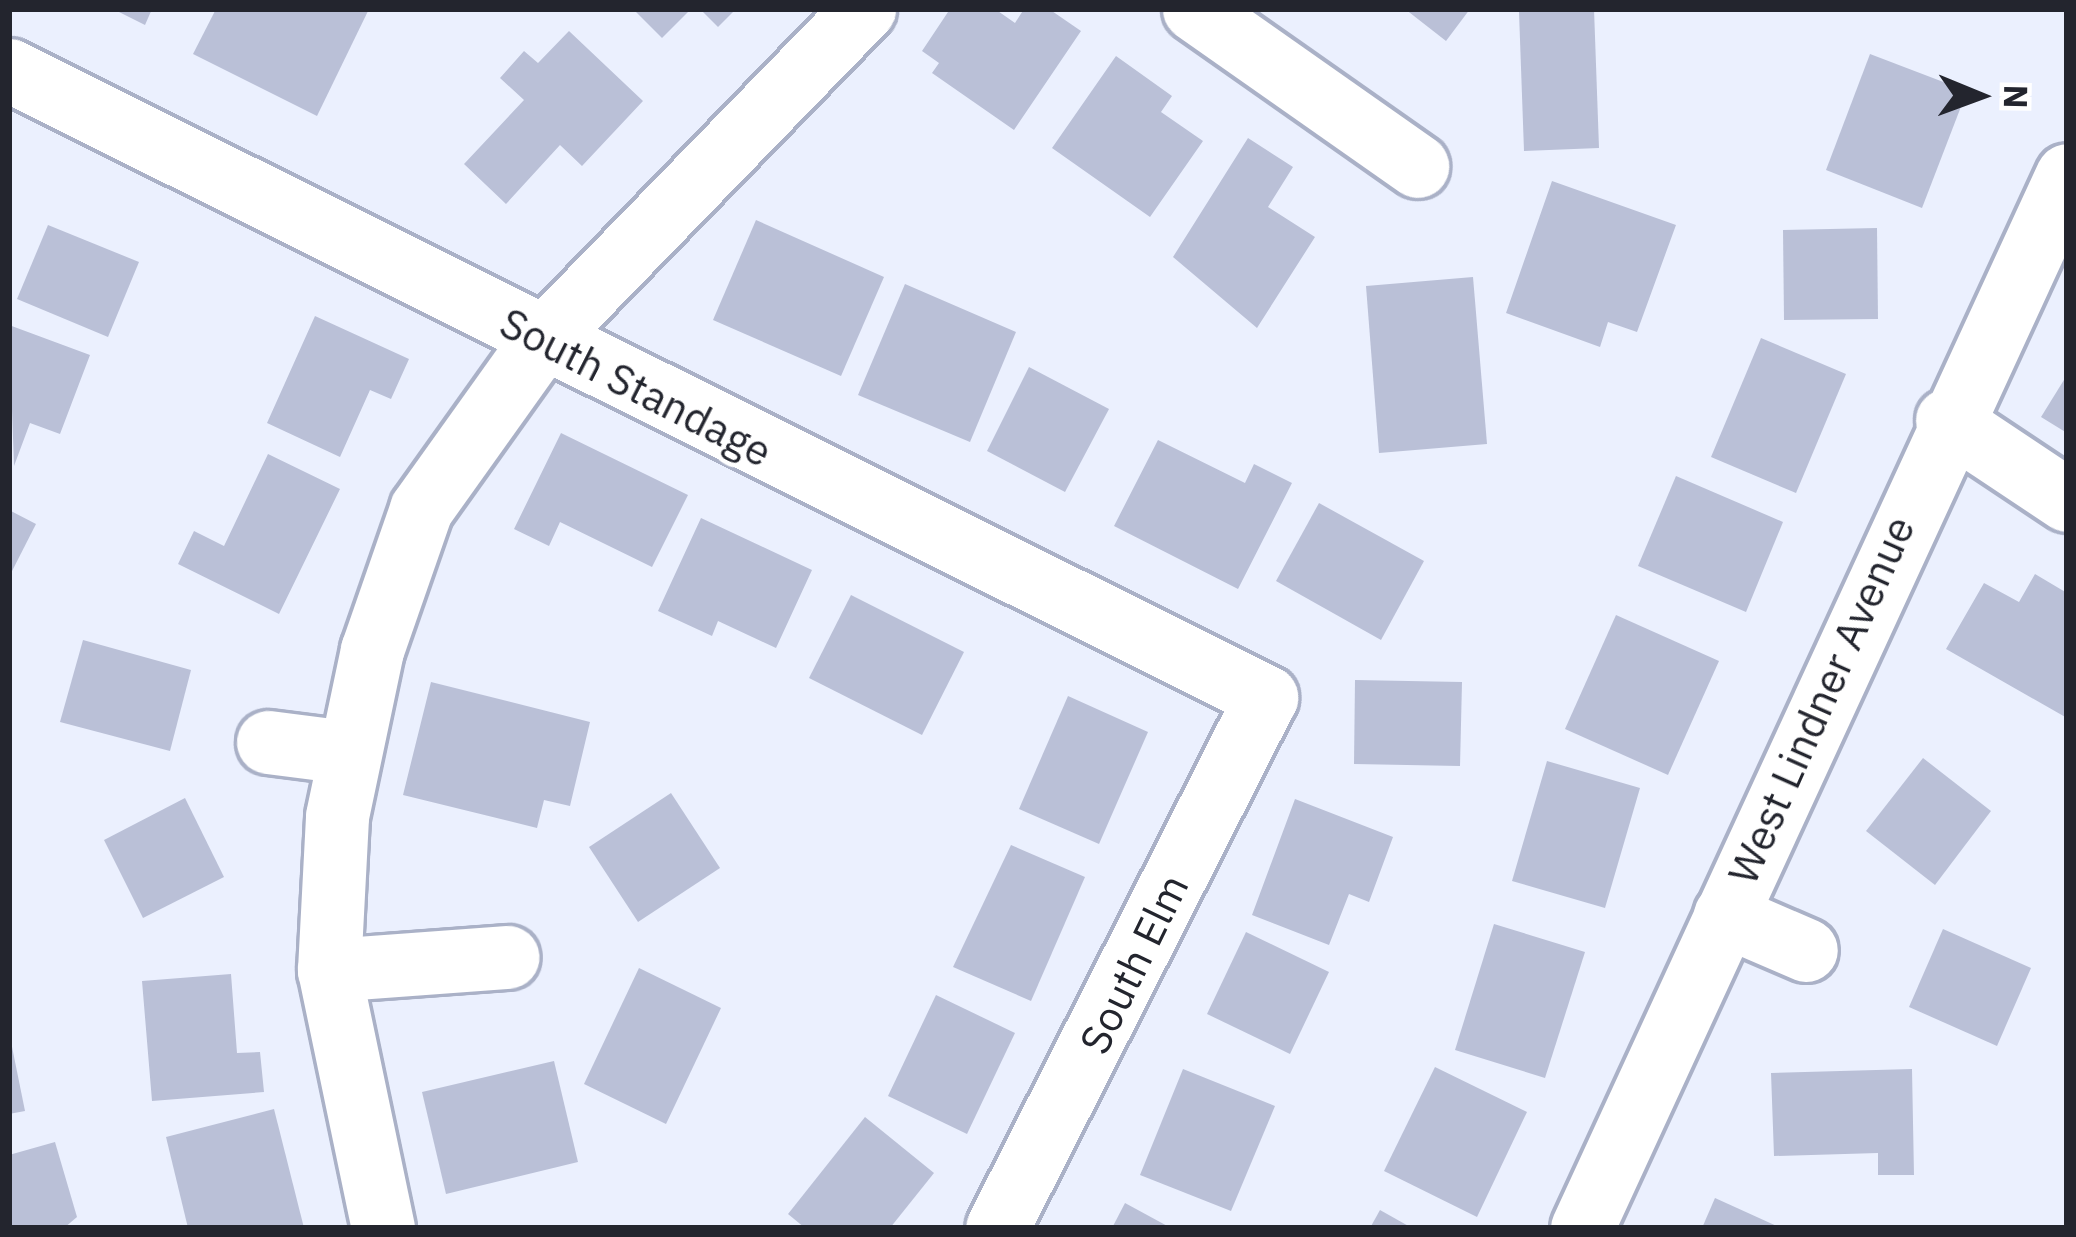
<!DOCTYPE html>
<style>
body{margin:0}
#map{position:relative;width:2076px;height:1237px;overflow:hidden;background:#ebf0fe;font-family:"IBM Plex Sans",sans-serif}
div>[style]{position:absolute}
.building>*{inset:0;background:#bac0d7}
.roads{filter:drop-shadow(3px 0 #aab1c7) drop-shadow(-3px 0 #aab1c7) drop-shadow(0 3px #aab1c7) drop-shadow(0 -3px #aab1c7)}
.minor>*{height:63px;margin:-31.5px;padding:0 31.5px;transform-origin:31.5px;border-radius:31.5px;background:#fff}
span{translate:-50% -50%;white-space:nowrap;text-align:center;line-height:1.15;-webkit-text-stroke:9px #fff;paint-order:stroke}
.street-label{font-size:42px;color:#23252e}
.frame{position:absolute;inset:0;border:12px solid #23252e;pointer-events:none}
.north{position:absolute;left:1920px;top:36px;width:120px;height:120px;-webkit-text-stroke:9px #fff;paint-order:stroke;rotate:91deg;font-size:33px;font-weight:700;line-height:48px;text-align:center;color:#23252e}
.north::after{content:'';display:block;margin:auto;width:42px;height:54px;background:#23252e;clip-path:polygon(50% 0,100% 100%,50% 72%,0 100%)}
</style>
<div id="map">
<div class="building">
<div style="clip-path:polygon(113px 9px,152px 9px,145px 25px)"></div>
<div style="clip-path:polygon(216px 9px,369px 9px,317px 116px,193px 54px)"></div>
<div style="clip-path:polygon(633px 9px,691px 9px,662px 38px)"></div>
<div style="clip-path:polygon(700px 9px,736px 9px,718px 27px)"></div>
<div style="clip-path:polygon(950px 9px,995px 9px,1015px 23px,1024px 9px,1049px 9px,1081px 31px,1014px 130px,932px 73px,939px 63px,922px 51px)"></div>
<div style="clip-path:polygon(1405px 9px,1470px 9px,1446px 41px)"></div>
<div style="clip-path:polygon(1594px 9px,1599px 148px,1524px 151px,1519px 12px)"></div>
<div style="clip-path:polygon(569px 31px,643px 101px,582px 166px,560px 145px,506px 204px,464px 164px,524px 100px,500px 78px,524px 51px,538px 63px)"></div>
<div style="clip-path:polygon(1870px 54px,1967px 91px,1922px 208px,1826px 170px)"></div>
<div style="clip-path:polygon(1116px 56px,1172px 96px,1161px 112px,1203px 141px,1150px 217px,1052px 148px)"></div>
<div style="clip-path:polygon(1248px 138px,1293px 167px,1268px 207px,1315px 237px,1257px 328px,1173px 257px)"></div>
<div style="clip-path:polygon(1552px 181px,1676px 225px,1637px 332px,1608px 322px,1600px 347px,1506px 313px)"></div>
<div style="clip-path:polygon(756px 220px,884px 277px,841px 376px,713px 320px)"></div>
<div style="clip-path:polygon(48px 225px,139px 262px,108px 337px,17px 299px)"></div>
<div style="clip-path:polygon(1877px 228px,1878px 319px,1784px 320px,1783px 230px)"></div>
<div style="clip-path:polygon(1473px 277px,1487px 444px,1379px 453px,1366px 286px)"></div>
<div style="clip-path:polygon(905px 284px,1016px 332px,970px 442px,858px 395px)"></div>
<div style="clip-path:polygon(315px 316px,409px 359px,391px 399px,370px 390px,340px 457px,267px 423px)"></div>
<div style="clip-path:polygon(9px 325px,90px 355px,60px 434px,30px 423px,14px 466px)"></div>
<div style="clip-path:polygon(1761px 338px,1846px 374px,1796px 493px,1711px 457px)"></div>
<div style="clip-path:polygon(1029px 367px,1109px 409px,1065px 492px,987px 451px)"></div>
<div style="clip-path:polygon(2067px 375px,2067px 433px,2041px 417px)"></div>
<div style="clip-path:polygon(561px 433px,688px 495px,652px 567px,560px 522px,549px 546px,514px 529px)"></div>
<div style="clip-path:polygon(1158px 440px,1245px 483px,1254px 464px,1292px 483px,1238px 589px,1114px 526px)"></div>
<div style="clip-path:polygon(268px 454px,340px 489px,279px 614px,178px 564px,194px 531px,224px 546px)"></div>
<div style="clip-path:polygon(1676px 476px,1783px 522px,1746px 612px,1638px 566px)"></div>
<div style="clip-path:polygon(1319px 503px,1424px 561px,1381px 640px,1276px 581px)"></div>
<div style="clip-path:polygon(9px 510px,36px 524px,9px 577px)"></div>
<div style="clip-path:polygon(701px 518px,812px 570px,776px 648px,718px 621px,712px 636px,658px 611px)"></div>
<div style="clip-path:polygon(2035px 574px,2067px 593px,2067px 718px,1946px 649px,1984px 583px,2019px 602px)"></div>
<div style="clip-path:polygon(851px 595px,964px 652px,922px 735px,809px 678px)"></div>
<div style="clip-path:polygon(1616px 615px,1719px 661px,1668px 775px,1565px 729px)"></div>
<div style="clip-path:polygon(83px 640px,191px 670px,170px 751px,60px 722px)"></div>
<div style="clip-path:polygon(1355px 680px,1462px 682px,1460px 766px,1354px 764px)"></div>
<div style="clip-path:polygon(431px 682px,590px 722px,570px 806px,544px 800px,537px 828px,403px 795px)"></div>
<div style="clip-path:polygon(1068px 696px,1148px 732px,1099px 844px,1019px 809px)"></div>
<div style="clip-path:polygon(1923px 758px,1991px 811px,1935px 885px,1866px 831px)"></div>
<div style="clip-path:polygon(1547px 761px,1640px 788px,1605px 908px,1512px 881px)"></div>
<div style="clip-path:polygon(671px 793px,720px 868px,638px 922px,589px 847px)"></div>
<div style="clip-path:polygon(185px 798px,224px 877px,143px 918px,104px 840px)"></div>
<div style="clip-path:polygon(1295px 799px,1393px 837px,1369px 902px,1349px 894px,1329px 945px,1252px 915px)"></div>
<div style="clip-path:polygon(1011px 845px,1085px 877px,1031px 1001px,953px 967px)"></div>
<div style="clip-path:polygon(1494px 924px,1585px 952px,1545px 1078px,1455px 1050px)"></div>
<div style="clip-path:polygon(1943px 929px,2031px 968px,1997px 1046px,1909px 1007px)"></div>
<div style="clip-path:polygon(1246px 932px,1329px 972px,1290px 1054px,1207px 1014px)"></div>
<div style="clip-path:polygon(639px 968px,721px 1008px,666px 1124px,584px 1084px)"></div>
<div style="clip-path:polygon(231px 974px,237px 1053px,260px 1052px,264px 1092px,152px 1101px,142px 981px)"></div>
<div style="clip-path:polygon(936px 995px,1015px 1033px,967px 1134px,888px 1096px)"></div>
<div style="clip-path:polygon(9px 1032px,25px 1111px,9px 1114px)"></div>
<div style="clip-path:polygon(554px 1061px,578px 1162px,446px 1194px,422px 1092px)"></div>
<div style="clip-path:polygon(1435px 1067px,1527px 1112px,1477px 1217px,1384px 1171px)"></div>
<div style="clip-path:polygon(1183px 1069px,1275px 1106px,1231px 1211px,1140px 1175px)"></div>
<div style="clip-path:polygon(1912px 1069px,1914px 1175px,1878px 1175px,1878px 1153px,1774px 1156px,1771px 1073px)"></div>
<div style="clip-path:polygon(274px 1109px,304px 1228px,188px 1228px,166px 1137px)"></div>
<div style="clip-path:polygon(865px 1117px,934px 1173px,890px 1228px,805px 1228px,788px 1214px)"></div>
<div style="clip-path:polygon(55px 1142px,77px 1217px,64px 1228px,9px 1228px,9px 1155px)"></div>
<div style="clip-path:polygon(1715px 1198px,1781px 1228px,1702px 1228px)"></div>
<div style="clip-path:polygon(1125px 1203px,1171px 1228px,1112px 1228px)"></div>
<div style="clip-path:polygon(1380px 1210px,1412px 1228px,1370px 1228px)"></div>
</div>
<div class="roads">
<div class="minor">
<div style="left:1194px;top:9px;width:273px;rotate:35.1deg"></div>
<div style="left:9px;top:70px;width:1405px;rotate:26.51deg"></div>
<div style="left:1266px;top:697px;width:595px;rotate:116.87deg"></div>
<div style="left:1947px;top:420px;width:144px;rotate:33.7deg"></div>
<div style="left:268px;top:742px;width:79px;rotate:7.3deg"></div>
<div style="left:1725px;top:915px;width:88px;rotate:23.4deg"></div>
<div style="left:329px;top:970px;width:179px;rotate:-4.2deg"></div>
<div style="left:383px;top:1228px;width:264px;rotate:-101.8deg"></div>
<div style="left:329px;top:970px;width:154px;rotate:-87deg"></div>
<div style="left:337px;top:816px;width:170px;rotate:-78.1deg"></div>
<div style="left:372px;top:650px;width:149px;rotate:-70.8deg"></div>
<div style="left:421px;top:509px;width:205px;rotate:-54.5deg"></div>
<div style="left:540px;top:342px;width:465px;rotate:-45.8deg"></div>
<div style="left:1582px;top:1228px;width:1159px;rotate:-65.27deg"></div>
</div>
</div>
<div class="street-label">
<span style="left:636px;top:387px;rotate:27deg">South Standage</span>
<span style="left:1821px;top:700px;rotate:-66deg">West Lindner Avenue</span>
<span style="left:1134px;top:964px;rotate:-64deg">South Elm</span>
</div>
<div class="frame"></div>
<div class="north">N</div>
</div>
